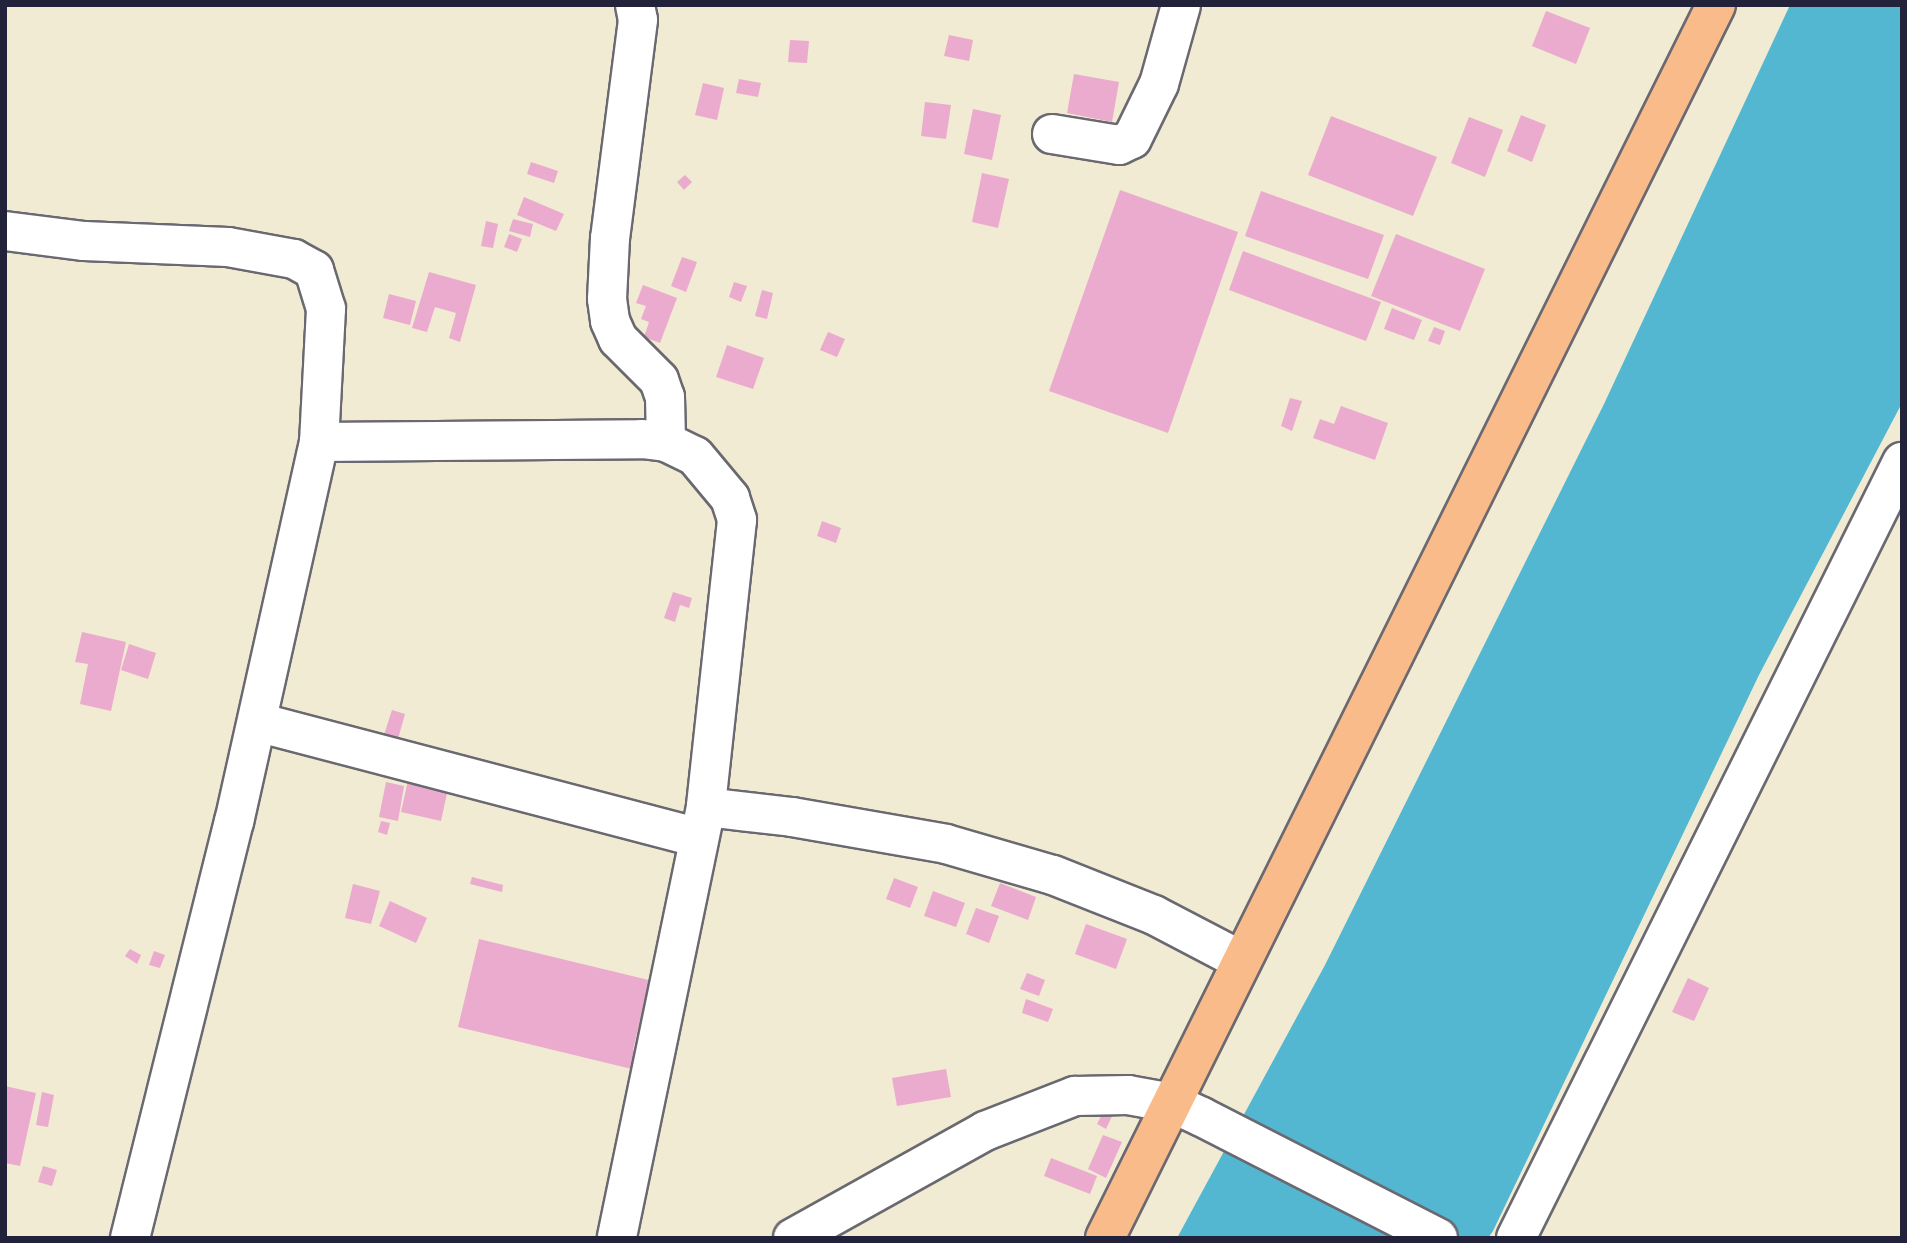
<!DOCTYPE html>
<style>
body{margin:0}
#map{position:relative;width:1907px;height:1243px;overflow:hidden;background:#f0ebd2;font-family:Alegreya,serif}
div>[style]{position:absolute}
.water>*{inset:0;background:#54b7d2}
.building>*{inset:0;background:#ebabce}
.roads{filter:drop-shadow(2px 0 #6a6870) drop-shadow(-2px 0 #6a6870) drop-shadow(0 2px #6a6870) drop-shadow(0 -2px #6a6870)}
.minor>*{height:38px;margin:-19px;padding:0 19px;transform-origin:19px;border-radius:19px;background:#fff}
.major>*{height:38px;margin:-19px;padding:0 19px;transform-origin:19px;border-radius:19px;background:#fabb8b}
span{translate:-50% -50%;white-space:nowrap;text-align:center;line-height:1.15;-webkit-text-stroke:7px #fdfcf7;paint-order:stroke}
.frame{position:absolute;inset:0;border:7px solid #22223b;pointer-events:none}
</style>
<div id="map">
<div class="water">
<div style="clip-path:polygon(1790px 5px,1902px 5px,1902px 403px,1759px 675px,1493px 1231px,1488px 1238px,1177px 1238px,1325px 965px,1604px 404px)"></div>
</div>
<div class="building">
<div style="clip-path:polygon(1546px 11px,1590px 28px,1576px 64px,1532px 46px)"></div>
<div style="clip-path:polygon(949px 35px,973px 40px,969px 61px,944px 56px)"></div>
<div style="clip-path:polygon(790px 40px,809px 41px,807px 63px,788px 62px)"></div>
<div style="clip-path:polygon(1074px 74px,1119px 82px,1112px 122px,1067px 113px)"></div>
<div style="clip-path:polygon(739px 79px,761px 83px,758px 97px,736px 93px)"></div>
<div style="clip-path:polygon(703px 83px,724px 88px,717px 120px,695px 115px)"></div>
<div style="clip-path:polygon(925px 102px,951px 105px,946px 139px,921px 136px)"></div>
<div style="clip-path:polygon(973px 109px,1001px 115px,992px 160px,964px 154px)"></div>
<div style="clip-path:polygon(1521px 115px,1546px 125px,1532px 162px,1507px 151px)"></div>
<div style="clip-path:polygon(1331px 116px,1437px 157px,1413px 216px,1308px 175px)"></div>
<div style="clip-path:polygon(1469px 117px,1503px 130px,1485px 177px,1451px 163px)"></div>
<div style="clip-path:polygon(531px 162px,558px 171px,554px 183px,527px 174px)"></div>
<div style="clip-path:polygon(982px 173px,1009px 179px,998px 228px,972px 222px)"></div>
<div style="clip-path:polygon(685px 175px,692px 182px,684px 190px,677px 182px)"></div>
<div style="clip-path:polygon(1120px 190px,1238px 232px,1168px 433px,1049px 391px)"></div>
<div style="clip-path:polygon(1261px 191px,1384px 235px,1368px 279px,1245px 236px)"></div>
<div style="clip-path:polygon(524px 197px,564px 214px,556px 231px,517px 215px)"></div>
<div style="clip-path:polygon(513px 219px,533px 224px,530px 237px,509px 231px)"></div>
<div style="clip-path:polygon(486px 221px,498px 224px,493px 248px,481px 246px)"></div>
<div style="clip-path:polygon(509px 234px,522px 239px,517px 252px,504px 247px)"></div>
<div style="clip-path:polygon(1396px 234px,1485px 269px,1460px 331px,1371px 296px)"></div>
<div style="clip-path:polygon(1243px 251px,1381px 302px,1366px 341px,1229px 290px)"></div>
<div style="clip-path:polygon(682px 257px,697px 262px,686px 292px,671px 286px)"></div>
<div style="clip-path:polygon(429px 272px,476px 285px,460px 342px,449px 338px,456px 313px,435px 307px,427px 332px,412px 328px)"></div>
<div style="clip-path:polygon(734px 282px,747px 286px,741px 302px,729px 297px)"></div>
<div style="clip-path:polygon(643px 285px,677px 298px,660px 343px,644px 337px,649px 322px,641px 319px,646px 306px,636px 303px)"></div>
<div style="clip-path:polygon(762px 290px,773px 293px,767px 319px,755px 316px)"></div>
<div style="clip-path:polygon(389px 294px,416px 301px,410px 325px,383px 318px)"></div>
<div style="clip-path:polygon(1392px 308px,1422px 320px,1414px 340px,1384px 329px)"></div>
<div style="clip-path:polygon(1434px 327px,1445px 331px,1440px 345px,1428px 341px)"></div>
<div style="clip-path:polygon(828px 332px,845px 339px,837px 357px,820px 350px)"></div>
<div style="clip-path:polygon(727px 345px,764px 358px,753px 389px,716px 377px)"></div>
<div style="clip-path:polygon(1290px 398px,1302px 401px,1292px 431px,1281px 426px)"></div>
<div style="clip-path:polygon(1341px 406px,1388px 423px,1375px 460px,1313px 438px,1320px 419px,1334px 424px)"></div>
<div style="clip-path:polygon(822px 521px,841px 528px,836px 543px,817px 536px)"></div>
<div style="clip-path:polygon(673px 592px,692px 598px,689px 608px,680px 605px,675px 622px,664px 618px)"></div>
<div style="clip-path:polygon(82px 632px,126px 642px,111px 711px,80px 704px,88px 664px,75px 662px)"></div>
<div style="clip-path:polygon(129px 644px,156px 653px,148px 679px,121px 670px)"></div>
<div style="clip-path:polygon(392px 710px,405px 714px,398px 739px,384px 735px)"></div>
<div style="clip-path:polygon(409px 776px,449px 784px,441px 821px,401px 812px)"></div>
<div style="clip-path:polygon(386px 782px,404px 786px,398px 821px,379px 817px)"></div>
<div style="clip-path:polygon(381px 821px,390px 823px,387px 835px,378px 832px)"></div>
<div style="clip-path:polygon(472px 877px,503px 885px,502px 892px,470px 884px)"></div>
<div style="clip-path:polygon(894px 878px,918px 887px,910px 908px,886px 899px)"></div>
<div style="clip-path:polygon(1000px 883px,1036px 897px,1028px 920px,991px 906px)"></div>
<div style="clip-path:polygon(353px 884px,380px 891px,371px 924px,345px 918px)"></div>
<div style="clip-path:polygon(933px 891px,965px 903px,956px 927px,924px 916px)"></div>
<div style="clip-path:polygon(390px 901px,427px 918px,416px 943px,379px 926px)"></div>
<div style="clip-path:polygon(976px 908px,999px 916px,989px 943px,966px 934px)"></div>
<div style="clip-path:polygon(1086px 924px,1127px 939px,1116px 969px,1075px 954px)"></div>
<div style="clip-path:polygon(479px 939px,661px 983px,655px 1007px,644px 1004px,633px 1050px,644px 1053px,640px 1071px,458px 1027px)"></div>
<div style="clip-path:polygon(130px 949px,141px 955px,137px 964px,125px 956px)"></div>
<div style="clip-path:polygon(154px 951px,165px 955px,160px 968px,149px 965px)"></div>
<div style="clip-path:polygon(1027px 973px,1045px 980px,1039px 996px,1020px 989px)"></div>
<div style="clip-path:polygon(1688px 978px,1709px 988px,1694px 1021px,1672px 1012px)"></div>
<div style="clip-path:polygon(1026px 999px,1053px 1009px,1048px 1022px,1022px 1013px)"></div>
<div style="clip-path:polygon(946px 1069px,951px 1097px,897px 1106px,892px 1078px)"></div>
<div style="clip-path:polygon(5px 1086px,36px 1093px,20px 1166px,5px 1163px)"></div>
<div style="clip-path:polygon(42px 1092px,54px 1095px,48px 1127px,36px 1125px)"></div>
<div style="clip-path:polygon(1104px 1110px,1113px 1114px,1106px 1129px,1097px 1124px)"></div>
<div style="clip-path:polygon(1103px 1135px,1122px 1142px,1106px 1178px,1088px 1169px)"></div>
<div style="clip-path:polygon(1051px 1158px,1097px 1176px,1090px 1194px,1044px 1176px)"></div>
<div style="clip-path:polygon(43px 1166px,57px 1170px,52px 1186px,38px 1182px)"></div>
</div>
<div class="roads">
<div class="minor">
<div style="left:635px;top:5px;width:15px;rotate:79deg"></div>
<div style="left:638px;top:20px;width:220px;rotate:97.3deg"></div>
<div style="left:610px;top:238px;width:61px;rotate:92.8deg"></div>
<div style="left:607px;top:299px;width:22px;rotate:82deg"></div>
<div style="left:610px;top:321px;width:20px;rotate:66deg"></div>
<div style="left:618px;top:339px;width:58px;rotate:45deg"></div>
<div style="left:659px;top:380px;width:18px;rotate:71deg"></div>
<div style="left:665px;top:397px;width:45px;rotate:88.7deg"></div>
<div style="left:1052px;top:134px;width:68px;rotate:9.3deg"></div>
<div style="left:1119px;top:145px;width:14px;rotate:-25deg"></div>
<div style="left:1132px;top:139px;width:61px;rotate:-63.9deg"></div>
<div style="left:1159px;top:84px;width:82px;rotate:-74.4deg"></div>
<div style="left:5px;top:231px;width:80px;rotate:7.2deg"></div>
<div style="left:84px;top:241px;width:144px;rotate:2.4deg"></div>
<div style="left:228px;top:247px;width:67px;rotate:10.3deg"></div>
<div style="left:294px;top:259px;width:23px;rotate:29deg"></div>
<div style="left:314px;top:270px;width:41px;rotate:72.9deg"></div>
<div style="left:326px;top:309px;width:133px;rotate:93deg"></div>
<div style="left:319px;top:442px;width:388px;rotate:102.6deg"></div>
<div style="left:234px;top:821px;width:430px;rotate:104deg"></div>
<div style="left:319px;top:442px;width:323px;rotate:-0.5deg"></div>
<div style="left:642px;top:439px;width:24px;rotate:7deg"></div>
<div style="left:666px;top:442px;width:32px;rotate:26deg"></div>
<div style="left:695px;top:456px;width:55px;rotate:50.2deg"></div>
<div style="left:730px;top:498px;width:23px;rotate:72deg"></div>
<div style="left:737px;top:520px;width:289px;rotate:96.2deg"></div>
<div style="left:706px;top:807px;width:440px;rotate:101.7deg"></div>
<div style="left:257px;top:722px;width:456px;rotate:14.7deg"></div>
<div style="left:706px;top:807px;width:87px;rotate:6.6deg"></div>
<div style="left:792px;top:817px;width:156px;rotate:9.9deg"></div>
<div style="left:946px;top:844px;width:111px;rotate:16.2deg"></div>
<div style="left:1053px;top:875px;width:109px;rotate:21.6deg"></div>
<div style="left:1154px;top:915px;width:99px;rotate:27.6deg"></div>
<div style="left:793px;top:1238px;width:220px;rotate:-29.1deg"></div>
<div style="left:985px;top:1131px;width:97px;rotate:-21.3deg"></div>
<div style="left:1075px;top:1096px;width:53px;rotate:-1.1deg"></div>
<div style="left:1128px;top:1095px;width:45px;rotate:10.3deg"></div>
<div style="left:1172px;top:1103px;width:33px;rotate:25deg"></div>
<div style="left:1202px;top:1117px;width:265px;rotate:27.1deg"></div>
<div style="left:1516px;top:1238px;width:867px;rotate:-63.55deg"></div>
</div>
<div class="major">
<div style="left:1105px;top:1238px;width:1376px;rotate:-63.64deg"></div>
</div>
</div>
<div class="frame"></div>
</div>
